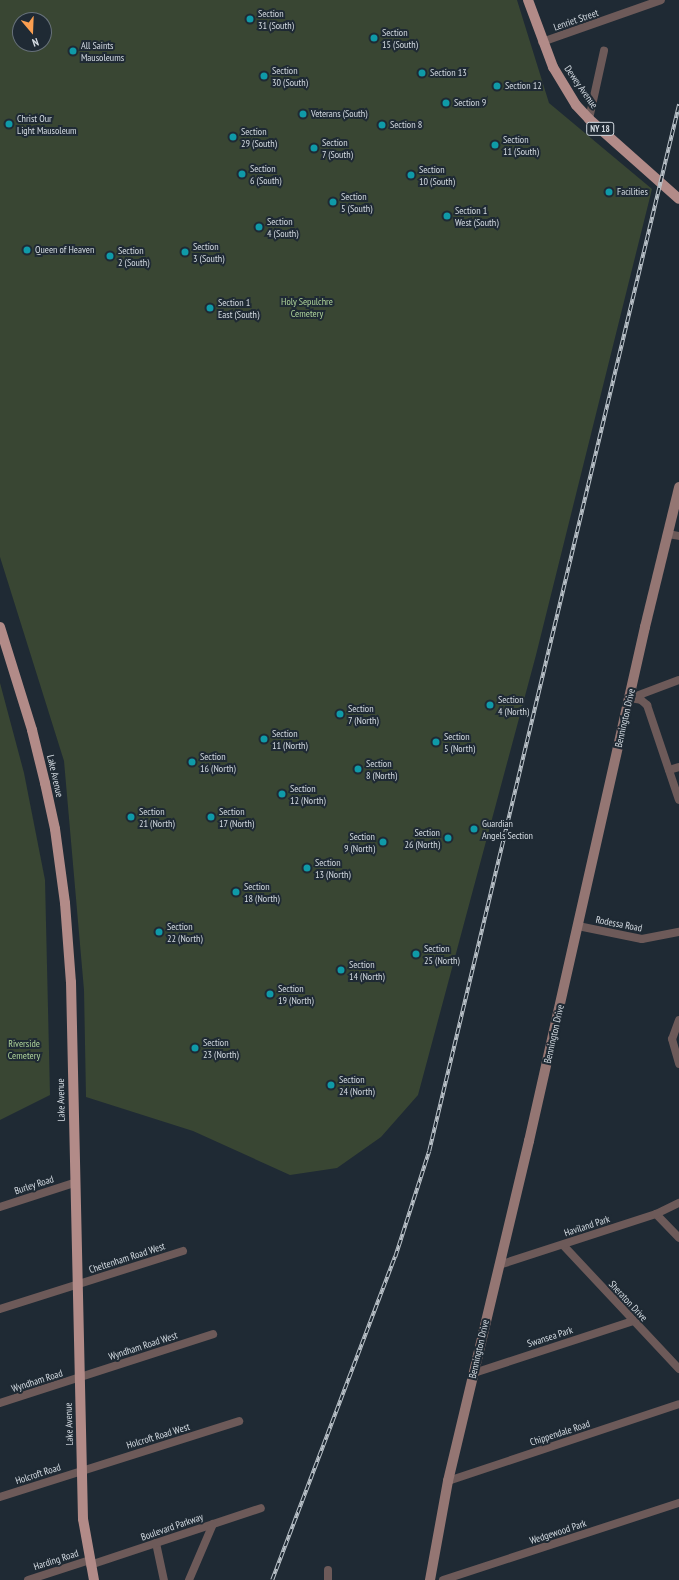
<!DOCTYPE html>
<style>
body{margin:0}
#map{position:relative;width:679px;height:1580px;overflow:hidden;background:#1f2a34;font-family:"PT Sans Narrow",sans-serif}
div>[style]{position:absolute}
.green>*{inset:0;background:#394633}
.street>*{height:8px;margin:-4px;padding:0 4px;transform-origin:4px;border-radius:4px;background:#6d5a59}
.secondary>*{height:10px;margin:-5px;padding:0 5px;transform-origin:5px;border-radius:5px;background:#947673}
.primary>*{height:10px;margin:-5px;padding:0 5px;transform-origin:5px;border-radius:5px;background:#b28b88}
.rail>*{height:3.5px;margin-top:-1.75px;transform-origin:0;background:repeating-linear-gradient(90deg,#1f2a34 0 6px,#bac2c9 0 12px);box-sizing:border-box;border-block:1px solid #bac2c9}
.dots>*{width:11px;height:11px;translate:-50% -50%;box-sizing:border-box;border:2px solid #1f2a34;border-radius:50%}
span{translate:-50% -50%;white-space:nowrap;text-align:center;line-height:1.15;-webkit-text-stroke:4px #1f2a34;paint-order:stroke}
.shield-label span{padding:1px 3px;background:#1f2a34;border:1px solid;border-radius:3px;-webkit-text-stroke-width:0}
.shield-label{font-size:9px;color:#d4dbe2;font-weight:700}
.poi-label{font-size:10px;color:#d4dbe2}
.left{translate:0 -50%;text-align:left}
.right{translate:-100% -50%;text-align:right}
.street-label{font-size:10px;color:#d4dbe2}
.park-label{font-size:10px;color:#aed39a}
.north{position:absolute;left:12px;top:12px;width:40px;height:40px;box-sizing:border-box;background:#1f2a34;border:1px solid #67717a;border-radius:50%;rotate:161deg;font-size:11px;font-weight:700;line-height:16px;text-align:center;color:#d4dbe2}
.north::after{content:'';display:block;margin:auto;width:14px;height:18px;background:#fb9e50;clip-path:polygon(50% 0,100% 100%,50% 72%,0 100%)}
</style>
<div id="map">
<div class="green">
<div style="clip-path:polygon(evenodd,0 0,517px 0,549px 103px,652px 189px,536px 655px,418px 1095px,381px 1137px,337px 1168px,290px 1175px,193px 1131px,86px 1097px,84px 990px,64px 761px,0 557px,0 0,20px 20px,44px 20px,44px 44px,20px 44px,20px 20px)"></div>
<div style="clip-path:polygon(0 683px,24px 773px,45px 880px,50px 1095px,0 1120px)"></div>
</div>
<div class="street">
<div style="left:542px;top:42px;width:126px;rotate:-19.4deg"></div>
<div style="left:589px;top:119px;width:70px;rotate:-77.6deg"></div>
<div style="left:668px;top:534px;width:11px;rotate:10deg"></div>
<div style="left:630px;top:698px;width:11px;rotate:10deg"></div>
<div style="left:641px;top:700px;width:8px;rotate:40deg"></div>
<div style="left:647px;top:705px;width:100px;rotate:71.4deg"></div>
<div style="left:631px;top:698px;width:51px;rotate:-20.6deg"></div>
<div style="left:669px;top:770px;width:10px;rotate:-17deg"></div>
<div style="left:578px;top:926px;width:65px;rotate:11.5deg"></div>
<div style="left:642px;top:939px;width:38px;rotate:-11deg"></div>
<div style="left:679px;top:1020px;width:20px;rotate:110deg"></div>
<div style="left:672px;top:1039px;width:26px;rotate:74deg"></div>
<div style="left:0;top:1207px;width:78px;rotate:-18deg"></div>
<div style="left:656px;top:1214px;width:33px;rotate:46deg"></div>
<div style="left:563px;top:1245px;width:170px;rotate:46.9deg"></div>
<div style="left:499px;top:1265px;width:165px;rotate:-18deg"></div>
<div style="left:656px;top:1214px;width:25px;rotate:-26deg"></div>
<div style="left:0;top:1309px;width:192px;rotate:-17.6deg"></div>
<div style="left:474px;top:1373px;width:167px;rotate:-18.1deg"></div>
<div style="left:0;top:1403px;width:224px;rotate:-17.9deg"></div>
<div style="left:448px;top:1481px;width:243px;rotate:-18.4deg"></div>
<div style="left:0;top:1497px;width:251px;rotate:-17.6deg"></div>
<div style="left:156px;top:1543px;width:38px;rotate:78deg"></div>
<div style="left:90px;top:1565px;width:180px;rotate:-18.4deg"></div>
<div style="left:28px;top:1580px;width:65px;rotate:-17.9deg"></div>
<div style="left:189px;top:1580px;width:61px;rotate:-66.8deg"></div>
<div style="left:328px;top:1580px;width:10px;rotate:-90deg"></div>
<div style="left:443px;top:1580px;width:248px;rotate:-18.1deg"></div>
</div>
<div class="secondary">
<div style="left:430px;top:1580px;width:101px;rotate:-79.7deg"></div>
<div style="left:448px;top:1481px;width:350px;rotate:-76.6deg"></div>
<div style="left:529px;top:1141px;width:527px;rotate:-77.28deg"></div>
<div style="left:645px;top:627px;width:144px;rotate:-76.3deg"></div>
</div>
<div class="primary">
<div style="left:528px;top:0;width:72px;rotate:69.5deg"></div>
<div style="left:553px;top:67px;width:44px;rotate:58.8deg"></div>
<div style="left:576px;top:105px;width:19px;rotate:47deg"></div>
<div style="left:589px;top:119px;width:120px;rotate:41.6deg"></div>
<div style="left:0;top:627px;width:108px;rotate:72.7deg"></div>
<div style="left:32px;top:730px;width:55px;rotate:76.2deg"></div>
<div style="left:45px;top:783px;width:47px;rotate:77.7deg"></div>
<div style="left:55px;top:829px;width:75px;rotate:82.3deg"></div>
<div style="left:65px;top:903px;width:79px;rotate:85.7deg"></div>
<div style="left:71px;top:982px;width:537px;rotate:88.72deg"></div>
<div style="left:83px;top:1519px;width:62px;rotate:79.8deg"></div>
</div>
<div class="rail">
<div style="left:272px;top:1580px;width:346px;rotate:-69.2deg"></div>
<div style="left:395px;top:1257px;width:111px;rotate:-72.2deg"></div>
<div style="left:429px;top:1151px;width:1076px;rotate:-76.57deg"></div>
</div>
<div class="dots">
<div style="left:250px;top:19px;background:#0f9aa8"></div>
<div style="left:374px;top:38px;background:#0f9aa8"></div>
<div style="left:73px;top:51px;background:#0f9aa8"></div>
<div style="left:422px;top:73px;background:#0f9aa8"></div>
<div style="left:264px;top:76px;background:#0f9aa8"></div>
<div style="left:497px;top:86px;background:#0f9aa8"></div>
<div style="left:446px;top:103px;background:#0f9aa8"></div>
<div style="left:303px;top:114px;background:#0f9aa8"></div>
<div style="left:9px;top:124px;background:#0f9aa8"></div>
<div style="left:382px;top:125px;background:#0f9aa8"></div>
<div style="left:233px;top:137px;background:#0f9aa8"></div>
<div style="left:495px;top:145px;background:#0f9aa8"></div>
<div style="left:314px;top:148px;background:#0f9aa8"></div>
<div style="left:242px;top:174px;background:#0f9aa8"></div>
<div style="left:411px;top:175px;background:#0f9aa8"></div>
<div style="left:609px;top:192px;background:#0f9aa8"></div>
<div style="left:333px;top:202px;background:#0f9aa8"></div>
<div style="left:447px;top:216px;background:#0f9aa8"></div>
<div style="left:259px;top:227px;background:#0f9aa8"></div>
<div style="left:27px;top:250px;background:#0f9aa8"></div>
<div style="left:185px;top:252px;background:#0f9aa8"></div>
<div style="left:110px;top:256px;background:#0f9aa8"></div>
<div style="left:210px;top:308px;background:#0f9aa8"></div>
<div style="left:490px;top:705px;background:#0f9aa8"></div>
<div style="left:340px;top:714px;background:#0f9aa8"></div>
<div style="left:264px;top:739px;background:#0f9aa8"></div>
<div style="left:436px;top:742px;background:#0f9aa8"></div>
<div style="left:192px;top:762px;background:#0f9aa8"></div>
<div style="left:358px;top:769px;background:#0f9aa8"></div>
<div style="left:282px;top:794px;background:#0f9aa8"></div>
<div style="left:131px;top:817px;background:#0f9aa8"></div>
<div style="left:211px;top:817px;background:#0f9aa8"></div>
<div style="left:474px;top:829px;background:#0f9aa8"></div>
<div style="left:448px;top:838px;background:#0f9aa8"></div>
<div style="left:383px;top:842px;background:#0f9aa8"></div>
<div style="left:307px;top:868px;background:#0f9aa8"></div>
<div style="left:236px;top:892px;background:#0f9aa8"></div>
<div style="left:159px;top:932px;background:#0f9aa8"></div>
<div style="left:416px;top:954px;background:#0f9aa8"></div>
<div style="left:341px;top:970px;background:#0f9aa8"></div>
<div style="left:270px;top:994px;background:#0f9aa8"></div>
<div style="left:195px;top:1048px;background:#0f9aa8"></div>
<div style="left:331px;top:1085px;background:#0f9aa8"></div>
</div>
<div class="shield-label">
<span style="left:600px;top:129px">NY 18</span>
</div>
<div class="poi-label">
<span class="left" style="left:258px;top:19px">Section<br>31 (South)</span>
<span class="left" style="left:382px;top:38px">Section<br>15 (South)</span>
<span class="left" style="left:81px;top:51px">All Saints<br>Mausoleums</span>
<span class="left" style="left:272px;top:76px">Section<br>30 (South)</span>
<span class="left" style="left:430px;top:73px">Section 13</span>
<span class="left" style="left:505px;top:86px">Section 12</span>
<span class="left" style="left:454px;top:103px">Section 9</span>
<span class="left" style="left:311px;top:114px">Veterans (South)</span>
<span class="left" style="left:17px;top:124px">Christ Our<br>Light Mausoleum</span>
<span class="left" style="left:390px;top:125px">Section 8</span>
<span class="left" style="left:241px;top:137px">Section<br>29 (South)</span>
<span class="left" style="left:503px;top:145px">Section<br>11 (South)</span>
<span class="left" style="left:322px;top:148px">Section<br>7 (South)</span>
<span class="left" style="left:250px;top:174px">Section<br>6 (South)</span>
<span class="left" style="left:419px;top:175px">Section<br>10 (South)</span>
<span class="left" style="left:617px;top:192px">Facilities</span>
<span class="left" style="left:341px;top:202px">Section<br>5 (South)</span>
<span class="left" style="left:455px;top:216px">Section 1<br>West (South)</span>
<span class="left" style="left:267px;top:227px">Section<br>4 (South)</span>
<span class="left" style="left:193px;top:252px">Section<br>3 (South)</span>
<span class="left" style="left:35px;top:250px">Queen of Heaven</span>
<span class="left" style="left:118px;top:256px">Section<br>2 (South)</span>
<span class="left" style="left:218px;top:308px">Section 1<br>East (South)</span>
<span class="left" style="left:498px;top:705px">Section<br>4 (North)</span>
<span class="left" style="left:348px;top:714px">Section<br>7 (North)</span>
<span class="left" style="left:272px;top:739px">Section<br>11 (North)</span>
<span class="left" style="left:444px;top:742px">Section<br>5 (North)</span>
<span class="left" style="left:200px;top:762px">Section<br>16 (North)</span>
<span class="left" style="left:366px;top:769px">Section<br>8 (North)</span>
<span class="left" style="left:290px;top:794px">Section<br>12 (North)</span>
<span class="left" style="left:139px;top:817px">Section<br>21 (North)</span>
<span class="left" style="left:219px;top:817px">Section<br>17 (North)</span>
<span class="left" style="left:482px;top:829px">Guardian<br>Angels Section</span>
<span class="right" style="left:440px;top:838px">Section<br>26 (North)</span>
<span class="right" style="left:375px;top:842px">Section<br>9 (North)</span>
<span class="left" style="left:315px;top:868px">Section<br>13 (North)</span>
<span class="left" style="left:244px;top:892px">Section<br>18 (North)</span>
<span class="left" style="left:167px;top:932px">Section<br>22 (North)</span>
<span class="left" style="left:424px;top:954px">Section<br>25 (North)</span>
<span class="left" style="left:349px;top:970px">Section<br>14 (North)</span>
<span class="left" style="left:278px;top:994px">Section<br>19 (North)</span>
<span class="left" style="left:203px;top:1048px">Section<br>23 (North)</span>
<span class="left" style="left:339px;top:1085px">Section<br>24 (North)</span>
</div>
<div class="street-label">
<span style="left:576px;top:20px;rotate:-19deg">Lenriet Street</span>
<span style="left:581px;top:87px;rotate:55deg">Dewey Avenue</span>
<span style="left:625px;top:718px;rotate:-77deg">Bennington Drive</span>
<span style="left:55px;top:776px;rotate:77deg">Lake Avenue</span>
<span style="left:619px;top:924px;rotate:11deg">Rodessa Road</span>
<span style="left:554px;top:1034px;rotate:-77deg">Bennington Drive</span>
<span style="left:61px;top:1100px;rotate:-91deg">Lake Avenue</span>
<span style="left:34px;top:1185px;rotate:-18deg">Burley Road</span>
<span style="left:587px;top:1226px;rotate:-18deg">Haviland Park</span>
<span style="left:127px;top:1258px;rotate:-18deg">Cheltenham Road West</span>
<span style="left:628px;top:1301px;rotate:47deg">Sheraton Drive</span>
<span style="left:550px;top:1337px;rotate:-18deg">Swansea Park</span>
<span style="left:143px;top:1346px;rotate:-18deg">Wyndham Road West</span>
<span style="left:479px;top:1349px;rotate:-77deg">Bennington Drive</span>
<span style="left:37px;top:1381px;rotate:-18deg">Wyndham Road</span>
<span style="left:69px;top:1424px;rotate:-92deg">Lake Avenue</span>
<span style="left:560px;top:1433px;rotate:-18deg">Chippendale Road</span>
<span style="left:158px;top:1436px;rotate:-17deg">Holcroft Road West</span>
<span style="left:38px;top:1474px;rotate:-18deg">Holcroft Road</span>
<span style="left:172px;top:1527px;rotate:-19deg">Boulevard Parkway</span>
<span style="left:558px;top:1532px;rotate:-18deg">Wedgewood Park</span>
<span style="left:56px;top:1560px;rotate:-18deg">Harding Road</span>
</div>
<div class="park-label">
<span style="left:307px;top:307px">Holy Sepulchre<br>Cemetery</span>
<span style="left:24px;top:1049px">Riverside<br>Cemetery</span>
</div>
<div class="north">N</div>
</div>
